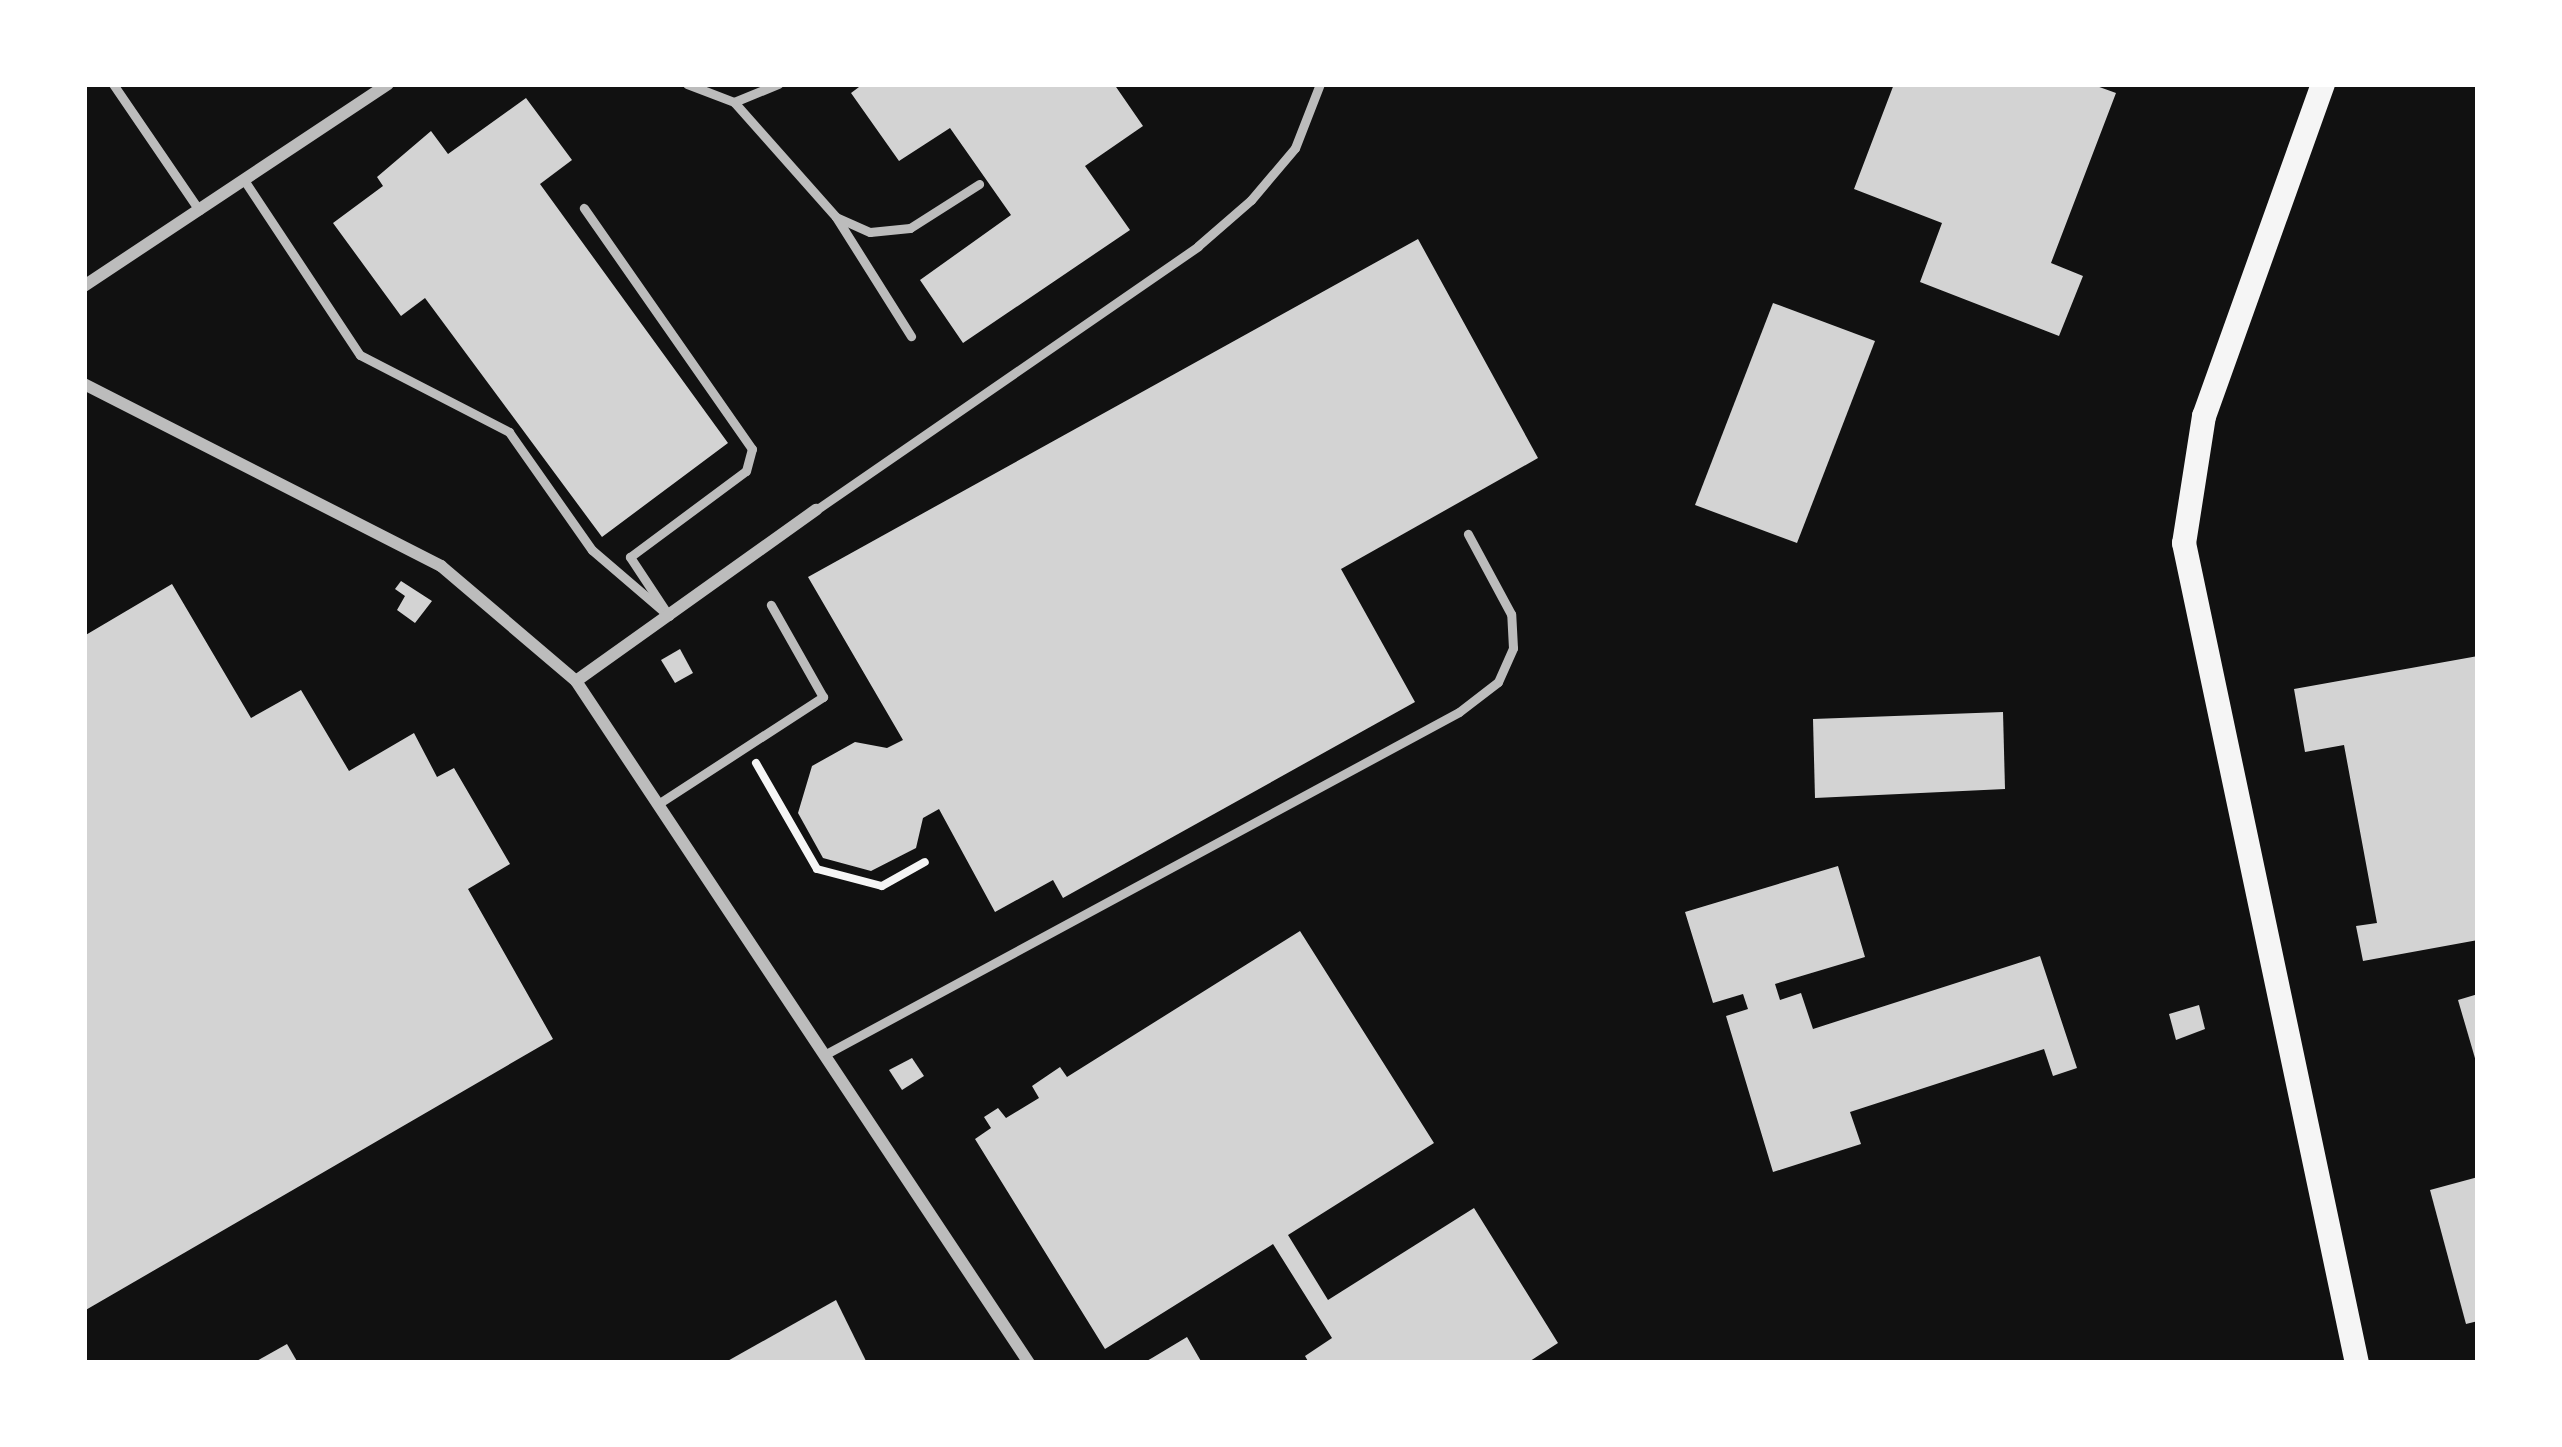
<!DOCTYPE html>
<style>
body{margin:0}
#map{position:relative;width:2562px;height:1447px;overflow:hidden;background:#111;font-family:"Roboto Condensed",sans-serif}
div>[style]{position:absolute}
.building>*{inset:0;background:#d3d3d3}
.path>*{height:8px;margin:-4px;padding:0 4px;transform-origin:4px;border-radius:4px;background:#f5f5f5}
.service>*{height:9px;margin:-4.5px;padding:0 4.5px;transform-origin:4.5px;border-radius:4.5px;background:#bcbcbc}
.minor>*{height:12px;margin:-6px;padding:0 6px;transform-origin:6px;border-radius:6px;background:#bcbcbc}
.secondary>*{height:24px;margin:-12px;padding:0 12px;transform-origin:12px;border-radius:12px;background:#f5f5f5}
span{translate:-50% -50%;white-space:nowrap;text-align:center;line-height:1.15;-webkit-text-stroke:9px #fff;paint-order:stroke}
.frame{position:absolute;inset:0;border:87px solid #fff;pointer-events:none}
</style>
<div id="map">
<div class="building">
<div style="clip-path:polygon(863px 84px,1114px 84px,1143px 126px,1085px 166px,1130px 230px,963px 343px,920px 280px,1011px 215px,950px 128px,899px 161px,851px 93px)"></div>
<div style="clip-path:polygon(1894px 84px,2091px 84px,2116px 93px,2051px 263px,2083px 276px,2059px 336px,1920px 282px,1942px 223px,1854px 189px)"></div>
<div style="clip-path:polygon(526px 98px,572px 160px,540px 184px,728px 443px,602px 537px,425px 298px,401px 316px,333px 223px,383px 186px,377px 177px,431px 131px,448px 154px)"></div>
<div style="clip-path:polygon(1418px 239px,1538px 458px,1341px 569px,1415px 702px,1063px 898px,1053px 880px,995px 912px,939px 809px,923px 818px,916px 848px,871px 871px,823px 858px,798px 813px,812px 766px,855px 742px,887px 748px,903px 740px,808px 577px)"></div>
<div style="clip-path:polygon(1773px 303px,1875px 341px,1797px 543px,1695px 505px)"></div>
<div style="clip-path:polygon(401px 581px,432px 601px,415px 623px,397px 610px,405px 596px,395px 589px)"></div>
<div style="clip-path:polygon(172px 584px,251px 718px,301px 690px,349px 771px,414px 733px,437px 777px,454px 768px,510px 864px,468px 889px,553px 1039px,84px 1311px,84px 636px)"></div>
<div style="clip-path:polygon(680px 649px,693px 673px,675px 683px,661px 660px)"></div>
<div style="clip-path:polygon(2478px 656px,2478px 940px,2363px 961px,2356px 926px,2377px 923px,2344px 745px,2305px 752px,2294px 689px)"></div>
<div style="clip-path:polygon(2003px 712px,2005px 789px,1815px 798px,1813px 719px)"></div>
<div style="clip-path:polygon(1838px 866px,1865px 957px,1775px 984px,1780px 1000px,1801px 993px,1813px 1029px,2040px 956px,2077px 1068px,2053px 1076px,2044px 1049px,1850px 1112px,1861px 1144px,1773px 1172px,1726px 1016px,1748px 1009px,1743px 994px,1713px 1003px,1685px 912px)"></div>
<div style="clip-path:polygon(1300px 931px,1434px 1143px,1288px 1235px,1328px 1300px,1474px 1208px,1558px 1343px,1527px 1363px,1309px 1363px,1305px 1356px,1332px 1338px,1273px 1244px,1105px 1349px,975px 1139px,991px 1128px,984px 1117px,998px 1108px,1006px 1118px,1039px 1098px,1032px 1086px,1060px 1067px,1067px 1077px)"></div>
<div style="clip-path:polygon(2478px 994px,2478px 1065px,2477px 1065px,2458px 1000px)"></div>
<div style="clip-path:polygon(2199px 1005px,2205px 1029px,2176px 1040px,2169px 1014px)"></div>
<div style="clip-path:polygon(912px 1058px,924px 1076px,902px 1090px,889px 1070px)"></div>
<div style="clip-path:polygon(2478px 1177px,2478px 1321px,2466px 1324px,2430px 1190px)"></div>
<div style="clip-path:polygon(836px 1300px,867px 1363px,724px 1363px)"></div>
<div style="clip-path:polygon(1187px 1337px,1202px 1363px,1143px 1363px,1152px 1358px)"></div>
<div style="clip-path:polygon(287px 1344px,298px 1363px,253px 1363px)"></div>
</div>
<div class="path">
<div style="left:756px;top:763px;width:122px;rotate:60.1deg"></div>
<div style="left:817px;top:869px;width:67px;rotate:14.7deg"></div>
<div style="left:882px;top:886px;width:49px;rotate:-29.2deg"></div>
</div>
<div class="service">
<div style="left:113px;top:84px;width:153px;rotate:55.7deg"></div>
<div style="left:687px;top:84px;width:50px;rotate:21deg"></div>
<div style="left:734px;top:102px;width:48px;rotate:-22.2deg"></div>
<div style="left:734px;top:102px;width:154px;rotate:48.4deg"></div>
<div style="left:836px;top:217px;width:37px;rotate:24deg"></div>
<div style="left:870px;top:232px;width:40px;rotate:-5.7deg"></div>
<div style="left:910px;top:228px;width:82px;rotate:-32.5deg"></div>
<div style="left:244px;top:180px;width:210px;rotate:56.5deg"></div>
<div style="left:360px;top:355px;width:168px;rotate:27.3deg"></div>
<div style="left:509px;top:432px;width:144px;rotate:54.9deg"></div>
<div style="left:592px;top:550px;width:101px;rotate:40.6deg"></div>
<div style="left:669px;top:616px;width:71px;rotate:-123.5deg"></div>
<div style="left:630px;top:557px;width:144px;rotate:-36.6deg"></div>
<div style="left:746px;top:471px;width:23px;rotate:-75deg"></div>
<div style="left:752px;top:449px;width:294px;rotate:-124.9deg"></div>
<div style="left:836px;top:217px;width:141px;rotate:57.8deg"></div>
<div style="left:816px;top:510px;width:464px;rotate:-34.6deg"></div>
<div style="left:1198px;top:246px;width:70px;rotate:-41deg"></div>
<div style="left:1251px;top:200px;width:68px;rotate:-49.8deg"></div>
<div style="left:1295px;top:148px;width:69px;rotate:-68.7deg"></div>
<div style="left:658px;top:804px;width:197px;rotate:-33deg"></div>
<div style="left:823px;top:697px;width:106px;rotate:-119.5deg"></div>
<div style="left:826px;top:1054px;width:719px;rotate:-28.38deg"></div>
<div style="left:1459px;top:712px;width:49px;rotate:-37.6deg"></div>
<div style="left:1498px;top:682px;width:37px;rotate:-66deg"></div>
<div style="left:1513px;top:648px;width:34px;rotate:-93deg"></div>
<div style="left:1511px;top:614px;width:91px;rotate:-118.3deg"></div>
</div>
<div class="minor">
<div style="left:84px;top:286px;width:365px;rotate:-33.6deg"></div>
<div style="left:84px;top:384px;width:401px;rotate:27deg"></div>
<div style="left:441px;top:566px;width:177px;rotate:40.4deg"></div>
<div style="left:576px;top:681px;width:819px;rotate:56.41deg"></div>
<div style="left:576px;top:681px;width:295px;rotate:-35.5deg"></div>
</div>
<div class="secondary">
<div style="left:2323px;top:84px;width:353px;rotate:109.7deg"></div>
<div style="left:2204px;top:416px;width:129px;rotate:98.9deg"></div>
<div style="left:2184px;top:543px;width:838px;rotate:78.09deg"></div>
</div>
<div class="frame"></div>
</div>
